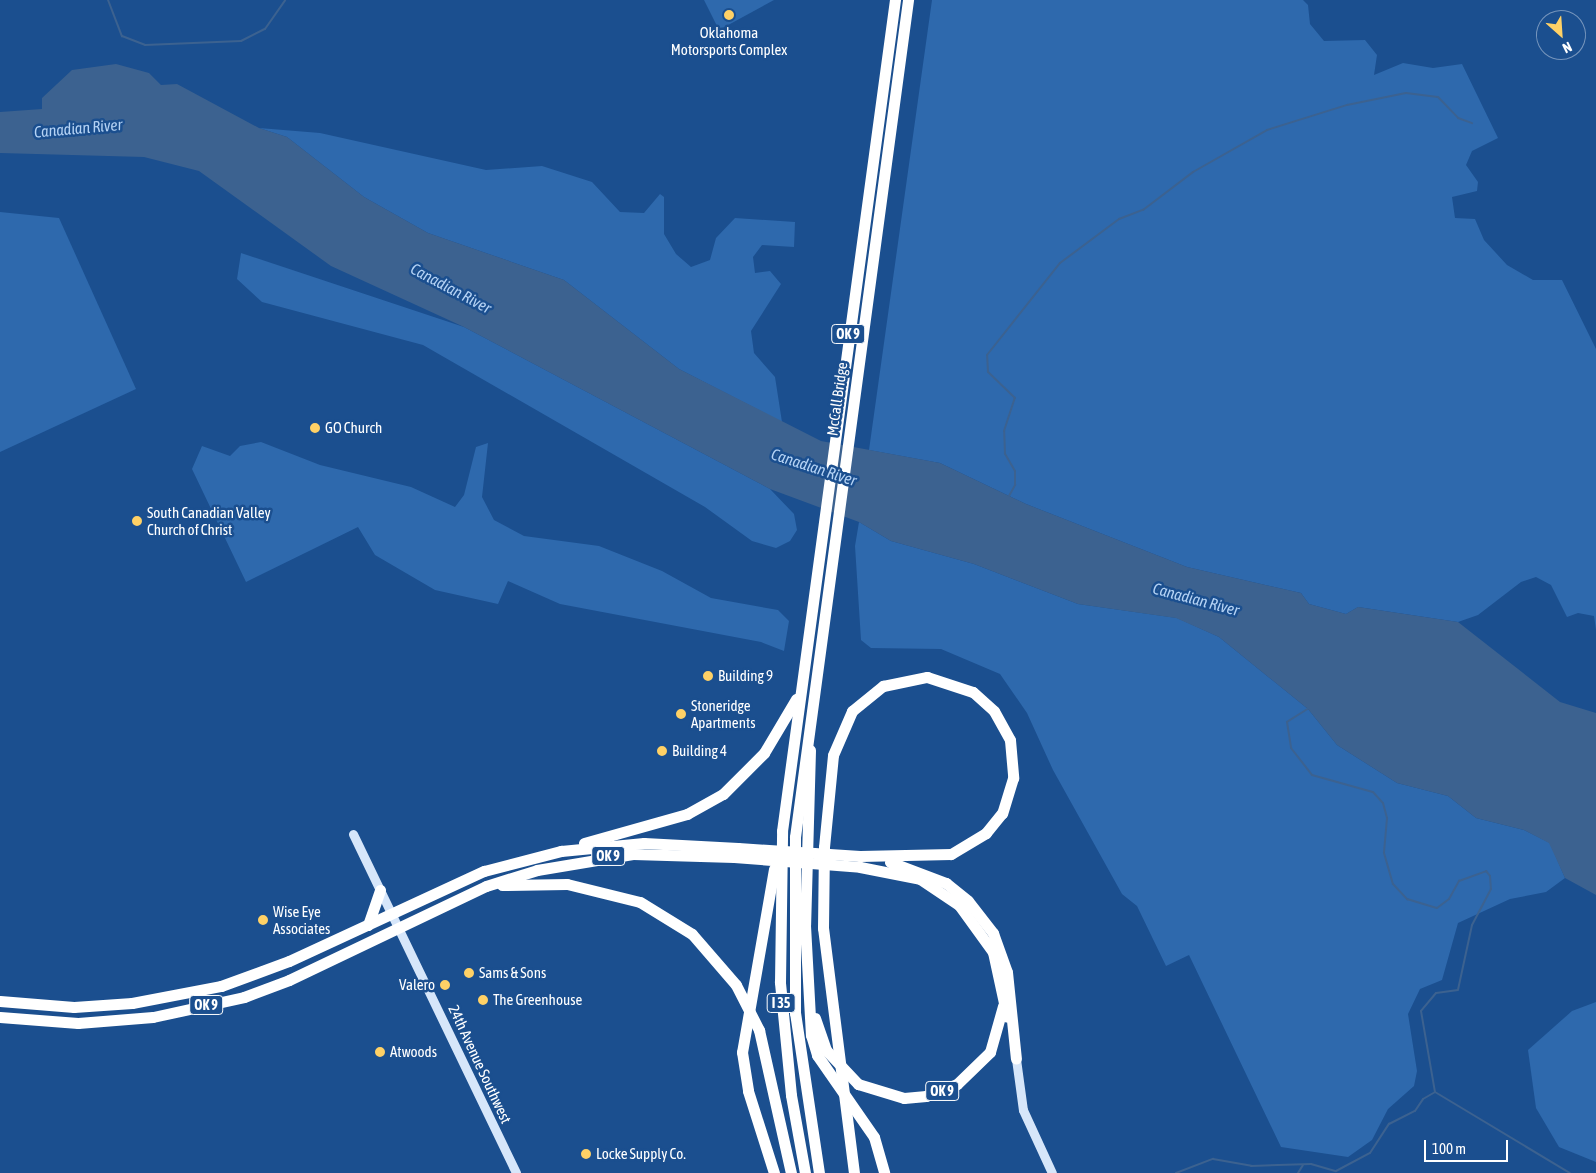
<!DOCTYPE html>
<style>
body{margin:0}
#map{position:relative;width:1596px;height:1173px;overflow:hidden;background:#1b4f8f;font-family:"Asap Condensed",sans-serif}
div>[style]{position:absolute}
.green>*{inset:0;background:#2e69ad}
.water>*{inset:0;background:#3c6290}
.stream>*{height:2px;margin:-1px;padding:0 1px;transform-origin:1px;border-radius:1px;background:#3c6290}
.secondary>*{height:9px;margin:-4.5px;padding:0 4.5px;transform-origin:4.5px;border-radius:4.5px;background:#d6e6fa}
.highway>*{height:11px;margin:-5.5px;padding:0 5.5px;transform-origin:5.5px;border-radius:5.5px;background:#fff}
.highway-bridge>*{height:11px;margin:-5.5px;padding:0 5.5px;transform-origin:5.5px;border-radius:5.5px;background:#fff}
.dots>*{width:14px;height:14px;translate:-50% -50%;box-sizing:border-box;border:2px solid #1b4f8f;border-radius:50%}
span{translate:-50% -50%;white-space:nowrap;text-align:center;line-height:1.15;-webkit-text-stroke:5px #1b4f8f;paint-order:stroke}
.shield-label span{padding:1px 4px;background:#1b4f8f;border:1px solid;border-radius:4px;-webkit-text-stroke-width:0}
.shield-label{font-size:14px;color:#fff;font-weight:700}
.poi-label{font-size:15px;color:#fff}
.left{translate:0 -50%;text-align:left}
.right{translate:-100% -50%;text-align:right}
.street-label{font-size:15px;color:#fff}
.water-label{font-size:16px;color:#b5d3f5;font-style:italic}
.north{position:absolute;left:1536px;top:10px;width:50px;height:50px;box-sizing:border-box;background:#1b4f8f;border:1px solid #7695bc;border-radius:50%;rotate:154deg;font-size:14px;font-weight:700;line-height:20px;text-align:center;color:#fff}
.north::after{content:'';display:block;margin:auto;width:18px;height:22px;background:#ffd166;clip-path:polygon(50% 0,100% 100%,50% 72%,0 100%)}
.scale{position:absolute;left:1424px;top:1140px;width:84px;height:22px;box-sizing:border-box;border:2px solid #fff;border-top:0;padding-left:6px;font-size:15px;line-height:18px;white-space:nowrap;color:#fff;-webkit-text-stroke:4px #1b4f8f;paint-order:stroke}
</style>
<div id="map">
<div class="green">
<div style="clip-path:polygon(704px 0,774px 0,719px 30px)"></div>
<div style="clip-path:polygon(932px 0,1303px 0,1308px 5px,1310px 24px,1324px 41px,1365px 40px,1377px 55px,1374px 75px,1403px 63px,1433px 68px,1462px 64px,1498px 138px,1472px 151px,1466px 165px,1478px 182px,1477px 191px,1452px 197px,1455px 218px,1475px 219px,1484px 240px,1507px 265px,1533px 280px,1562px 280px,1596px 349px,1596px 630px,1594px 616px,1578px 613px,1567px 617px,1551px 585px,1536px 577px,1521px 582px,1478px 615px,1458px 622px,1358px 607px,1346px 614px,1309px 604px,1301px 593px,1187px 567px,1026px 504px,940px 463px,869px 450px)"></div>
<div style="clip-path:polygon(259px 128px,320px 133px,486px 170px,542px 166px,592px 182px,620px 212px,644px 213px,660px 194px,664px 197px,664px 234px,676px 254px,691px 267px,710px 260px,716px 238px,735px 218px,795px 222px,794px 247px,762px 245px,753px 257px,755px 273px,770px 271px,781px 284px,751px 331px,754px 353px,775px 377px,782px 422px,679px 369px,564px 280px,428px 233px,364px 197px,287px 137px)"></div>
<div style="clip-path:polygon(0 212px,59px 218px,136px 389px,0 452px)"></div>
<div style="clip-path:polygon(241px 253px,464px 327px,770px 489px,794px 514px,797px 530px,790px 541px,776px 548px,752px 541px,705px 507px,423px 345px,262px 302px,237px 279px)"></div>
<div style="clip-path:polygon(261px 442px,320px 465px,411px 487px,455px 507px,464px 495px,476px 447px,488px 443px,482px 497px,494px 520px,524px 536px,599px 546px,662px 571px,711px 598px,778px 610px,789px 621px,784px 651px,761px 642px,560px 604px,508px 581px,498px 604px,435px 590px,375px 555px,358px 527px,246px 582px,192px 469px,202px 446px,230px 456px,240px 446px)"></div>
<div style="clip-path:polygon(859px 522px,891px 541px,974px 564px,1078px 604px,1177px 618px,1219px 637px,1308px 709px,1337px 745px,1397px 783px,1448px 796px,1476px 818px,1524px 830px,1550px 843px,1565px 878px,1546px 892px,1510px 899px,1458px 923px,1442px 980px,1420px 989px,1408px 1014px,1417px 1071px,1414px 1086px,1388px 1109px,1372px 1140px,1348px 1157px,1281px 1147px,1189px 955px,1166px 966px,1137px 906px,1122px 894px,1053px 770px,1027px 713px,1000px 674px,941px 649px,871px 648px,861px 640px,855px 546px)"></div>
<div style="clip-path:polygon(1596px 1002px,1596px 1162px,1559px 1147px,1536px 1108px,1528px 1050px,1572px 1011px)"></div>
</div>
<div class="water">
<div style="clip-path:polygon(116px 64px,149px 73px,161px 85px,177px 84px,259px 128px,287px 137px,364px 197px,428px 233px,564px 280px,679px 369px,821px 441px,940px 463px,1026px 504px,1187px 567px,1301px 593px,1309px 604px,1346px 614px,1358px 607px,1458px 622px,1560px 702px,1596px 713px,1596px 895px,1565px 878px,1549px 843px,1524px 830px,1476px 818px,1448px 796px,1397px 783px,1337px 745px,1308px 709px,1219px 637px,1176px 618px,1078px 604px,974px 564px,891px 541px,859px 522px,770px 489px,464px 327px,331px 266px,199px 171px,144px 157px,0 153px,0 112px,42px 109px,42px 98px,72px 70px)"></div>
</div>
<div class="stream">
<div style="left:108px;top:0;width:39px;rotate:69deg"></div>
<div style="left:122px;top:36px;width:25px;rotate:21deg"></div>
<div style="left:145px;top:45px;width:96px;rotate:-2.4deg"></div>
<div style="left:241px;top:41px;width:27px;rotate:-27deg"></div>
<div style="left:265px;top:29px;width:35px;rotate:-55deg"></div>
<div style="left:1009px;top:496px;width:13px;rotate:-61deg"></div>
<div style="left:1015px;top:485px;width:14px;rotate:-90deg"></div>
<div style="left:1015px;top:471px;width:20px;rotate:-120deg"></div>
<div style="left:1005px;top:454px;width:23px;rotate:-92deg"></div>
<div style="left:1004px;top:431px;width:35px;rotate:-72deg"></div>
<div style="left:1015px;top:398px;width:37px;rotate:-136deg"></div>
<div style="left:988px;top:372px;width:17px;rotate:-93deg"></div>
<div style="left:987px;top:355px;width:117px;rotate:-51.6deg"></div>
<div style="left:1060px;top:263px;width:74px;rotate:-36.7deg"></div>
<div style="left:1119px;top:219px;width:26px;rotate:-21deg"></div>
<div style="left:1143px;top:210px;width:63px;rotate:-37.2deg"></div>
<div style="left:1193px;top:172px;width:85px;rotate:-29.6deg"></div>
<div style="left:1267px;top:130px;width:84px;rotate:-17.4deg"></div>
<div style="left:1347px;top:105px;width:60px;rotate:-11.5deg"></div>
<div style="left:1406px;top:93px;width:32px;rotate:7deg"></div>
<div style="left:1438px;top:97px;width:29px;rotate:46deg"></div>
<div style="left:1458px;top:118px;width:15px;rotate:20deg"></div>
<div style="left:1309px;top:708px;width:26px;rotate:148deg"></div>
<div style="left:1287px;top:722px;width:26px;rotate:81deg"></div>
<div style="left:1291px;top:748px;width:34px;rotate:52deg"></div>
<div style="left:1312px;top:775px;width:63px;rotate:15.6deg"></div>
<div style="left:1373px;top:792px;width:15px;rotate:48deg"></div>
<div style="left:1383px;top:803px;width:16px;rotate:75deg"></div>
<div style="left:1387px;top:818px;width:35px;rotate:95deg"></div>
<div style="left:1384px;top:853px;width:32px;rotate:74deg"></div>
<div style="left:1393px;top:884px;width:21px;rotate:47deg"></div>
<div style="left:1407px;top:899px;width:31px;rotate:17deg"></div>
<div style="left:1437px;top:908px;width:15px;rotate:-37deg"></div>
<div style="left:1449px;top:899px;width:21px;rotate:-61deg"></div>
<div style="left:1459px;top:881px;width:29px;rotate:-20deg"></div>
<div style="left:1486px;top:871px;width:6px;rotate:51deg"></div>
<div style="left:1490px;top:876px;width:13px;rotate:86deg"></div>
<div style="left:1491px;top:889px;width:41px;rotate:117.8deg"></div>
<div style="left:1472px;top:925px;width:66px;rotate:102.2deg"></div>
<div style="left:1458px;top:990px;width:22px;rotate:172deg"></div>
<div style="left:1436px;top:993px;width:23px;rotate:130deg"></div>
<div style="left:1421px;top:1011px;width:82px;rotate:80.2deg"></div>
<div style="left:1435px;top:1092px;width:157px;rotate:31deg"></div>
<div style="left:1176px;top:1173px;width:40px;rotate:-21deg"></div>
<div style="left:1213px;top:1159px;width:39px;rotate:10deg"></div>
<div style="left:1251px;top:1166px;width:60px;rotate:-1.9deg"></div>
<div style="left:1311px;top:1164px;width:26px;rotate:16deg"></div>
<div style="left:1336px;top:1171px;width:38px;rotate:-28deg"></div>
<div style="left:1370px;top:1153px;width:35px;rotate:-57deg"></div>
<div style="left:1389px;top:1124px;width:29px;rotate:-27deg"></div>
<div style="left:1415px;top:1111px;width:14px;rotate:-56deg"></div>
<div style="left:1423px;top:1099px;width:14px;rotate:-30deg"></div>
<div style="left:1298px;top:1173px;width:9px;rotate:-58deg"></div>
</div>
<div class="secondary">
<div style="left:353px;top:834px;width:376px;rotate:64.3deg"></div>
<div style="left:1016px;top:1059px;width:51px;rotate:82.2deg"></div>
<div style="left:1023px;top:1110px;width:69px;rotate:65.3deg"></div>
</div>
<div class="highway">
<div style="left:810px;top:750px;width:175px;rotate:91.6deg"></div>
<div style="left:805px;top:925px;width:110px;rotate:86.9deg"></div>
<div style="left:811px;top:1035px;width:21px;rotate:73deg"></div>
<div style="left:584px;top:843px;width:107px;rotate:-15.7deg"></div>
<div style="left:687px;top:814px;width:41px;rotate:-29.1deg"></div>
<div style="left:723px;top:794px;width:58px;rotate:-45deg"></div>
<div style="left:764px;top:753px;width:63px;rotate:-59.3deg"></div>
<div style="left:890px;top:862px;width:60px;rotate:20.6deg"></div>
<div style="left:946px;top:883px;width:28px;rotate:39deg"></div>
<div style="left:968px;top:901px;width:41px;rotate:52deg"></div>
<div style="left:993px;top:933px;width:41px;rotate:70.3deg"></div>
<div style="left:1007px;top:972px;width:87px;rotate:84.1deg"></div>
<div style="left:860px;top:867px;width:61px;rotate:11.3deg"></div>
<div style="left:920px;top:879px;width:47px;rotate:33.7deg"></div>
<div style="left:959px;top:905px;width:58px;rotate:54.1deg"></div>
<div style="left:993px;top:952px;width:66px;rotate:77.8deg"></div>
<div style="left:774px;top:869px;width:186px;rotate:99.9deg"></div>
<div style="left:742px;top:1052px;width:39px;rotate:81deg"></div>
<div style="left:748px;top:1091px;width:86px;rotate:72.4deg"></div>
<div style="left:502px;top:885px;width:65px;rotate:-0.9deg"></div>
<div style="left:567px;top:884px;width:75px;rotate:13.9deg"></div>
<div style="left:640px;top:902px;width:61px;rotate:31.6deg"></div>
<div style="left:692px;top:934px;width:67px;rotate:49.2deg"></div>
<div style="left:368px;top:925px;width:37px;rotate:-71deg"></div>
<div style="left:0;top:1001px;width:74px;rotate:4.6deg"></div>
<div style="left:74px;top:1007px;width:58px;rotate:-3.9deg"></div>
<div style="left:132px;top:1003px;width:91px;rotate:-10.8deg"></div>
<div style="left:221px;top:986px;width:72px;rotate:-20.2deg"></div>
<div style="left:289px;top:961px;width:215px;rotate:-24.8deg"></div>
<div style="left:484px;top:871px;width:80px;rotate:-14.6deg"></div>
<div style="left:561px;top:851px;width:83px;rotate:-5.5deg"></div>
<div style="left:644px;top:843px;width:94px;rotate:3deg"></div>
<div style="left:0;top:1017px;width:78px;rotate:4.4deg"></div>
<div style="left:78px;top:1023px;width:75px;rotate:-4.6deg"></div>
<div style="left:153px;top:1017px;width:93px;rotate:-12.4deg"></div>
<div style="left:244px;top:997px;width:48px;rotate:-20.7deg"></div>
<div style="left:289px;top:980px;width:218px;rotate:-25.5deg"></div>
<div style="left:486px;top:886px;width:53px;rotate:-17.4deg"></div>
<div style="left:537px;top:870px;width:97px;rotate:-9.5deg"></div>
<div style="left:633px;top:854px;width:101px;rotate:1.7deg"></div>
<div style="left:815px;top:1018px;width:34px;rotate:71deg"></div>
<div style="left:759px;top:1030px;width:147px;rotate:77.4deg"></div>
<div style="left:858px;top:1084px;width:48px;rotate:16.9deg"></div>
<div style="left:904px;top:1098px;width:22px;rotate:-5deg"></div>
<div style="left:926px;top:1096px;width:33px;rotate:-21deg"></div>
<div style="left:957px;top:1084px;width:46px;rotate:-44.1deg"></div>
<div style="left:990px;top:1052px;width:48px;rotate:-74.2deg"></div>
<div style="left:874px;top:1137px;width:37px;rotate:74deg"></div>
<div style="left:805px;top:1173px;width:79px;rotate:-100.2deg"></div>
<div style="left:791px;top:1095px;width:114px;rotate:-95.6deg"></div>
<div style="left:780px;top:982px;width:151px;rotate:-89.2deg"></div>
<div style="left:782px;top:831px;width:839px;rotate:-82.26deg"></div>
<div style="left:819px;top:1173px;width:162px;rotate:-98.5deg"></div>
<div style="left:795px;top:1013px;width:176px;rotate:-90deg"></div>
<div style="left:795px;top:837px;width:845px;rotate:-82.31deg"></div>
<div style="left:854px;top:1173px;width:247px;rotate:-97.2deg"></div>
<div style="left:823px;top:928px;width:81px;rotate:-89.3deg"></div>
<div style="left:824px;top:847px;width:92px;rotate:-84.4deg"></div>
<div style="left:833px;top:755px;width:48px;rotate:-66.6deg"></div>
<div style="left:852px;top:711px;width:40px;rotate:-39deg"></div>
<div style="left:883px;top:686px;width:45px;rotate:-11.6deg"></div>
<div style="left:927px;top:677px;width:48px;rotate:18.1deg"></div>
<div style="left:973px;top:692px;width:28px;rotate:42deg"></div>
<div style="left:994px;top:711px;width:33px;rotate:61deg"></div>
<div style="left:1010px;top:740px;width:38px;rotate:85deg"></div>
<div style="left:1013px;top:778px;width:37px;rotate:107deg"></div>
<div style="left:1002px;top:813px;width:26px;rotate:129deg"></div>
<div style="left:986px;top:833px;width:41px;rotate:149deg"></div>
<div style="left:951px;top:854px;width:91px;rotate:178.7deg"></div>
</div>
<div class="highway-bridge">
<div style="left:738px;top:848px;width:122px;rotate:3.8deg"></div>
<div style="left:734px;top:857px;width:126px;rotate:4.5deg"></div>
<div style="left:736px;top:985px;width:51px;rotate:62.9deg"></div>
<div style="left:826px;top:1050px;width:47px;rotate:46.7deg"></div>
<div style="left:817px;top:1055px;width:100px;rotate:55.2deg"></div>
</div>
<div class="dots">
<div style="left:729px;top:15px;background:#ffd166"></div>
<div style="left:315px;top:428px;background:#ffd166"></div>
<div style="left:137px;top:521px;background:#ffd166"></div>
<div style="left:708px;top:676px;background:#ffd166"></div>
<div style="left:681px;top:714px;background:#ffd166"></div>
<div style="left:662px;top:751px;background:#ffd166"></div>
<div style="left:263px;top:920px;background:#ffd166"></div>
<div style="left:469px;top:973px;background:#ffd166"></div>
<div style="left:445px;top:985px;background:#ffd166"></div>
<div style="left:483px;top:1000px;background:#ffd166"></div>
<div style="left:380px;top:1052px;background:#ffd166"></div>
<div style="left:586px;top:1154px;background:#ffd166"></div>
</div>
<div class="shield-label">
<span style="left:848px;top:334px">OK 9</span>
<span style="left:608px;top:856px">OK 9</span>
<span style="left:781px;top:1003px">I 35</span>
<span style="left:206px;top:1005px">OK 9</span>
<span style="left:942px;top:1091px">OK 9</span>
</div>
<div class="poi-label">
<span style="left:729px;top:41px">Oklahoma<br>Motorsports Complex</span>
<span class="left" style="left:325px;top:428px">GO Church</span>
<span class="left" style="left:147px;top:521px">South Canadian Valley<br>Church of Christ</span>
<span class="left" style="left:718px;top:676px">Building 9</span>
<span class="left" style="left:691px;top:714px">Stoneridge<br>Apartments</span>
<span class="left" style="left:672px;top:751px">Building 4</span>
<span class="left" style="left:273px;top:920px">Wise Eye<br>Associates</span>
<span class="left" style="left:479px;top:973px">Sams &amp; Sons</span>
<span class="right" style="left:435px;top:985px">Valero</span>
<span class="left" style="left:493px;top:1000px">The Greenhouse</span>
<span class="left" style="left:390px;top:1052px">Atwoods</span>
<span class="left" style="left:596px;top:1154px">Locke Supply Co.</span>
</div>
<div class="street-label">
<span style="left:837px;top:399px;rotate:-82deg">McCall Bridge</span>
<span style="left:480px;top:1064px;rotate:65deg">24th Avenue Southwest</span>
</div>
<div class="water-label">
<span style="left:78px;top:128px;rotate:-5deg">Canadian River</span>
<span style="left:451px;top:288px;rotate:28deg">Canadian River</span>
<span style="left:814px;top:467px;rotate:18deg">Canadian River</span>
<span style="left:1196px;top:599px;rotate:15deg">Canadian River</span>
</div>
<div class="north">N</div>
<div class="scale">100 m</div>
</div>
